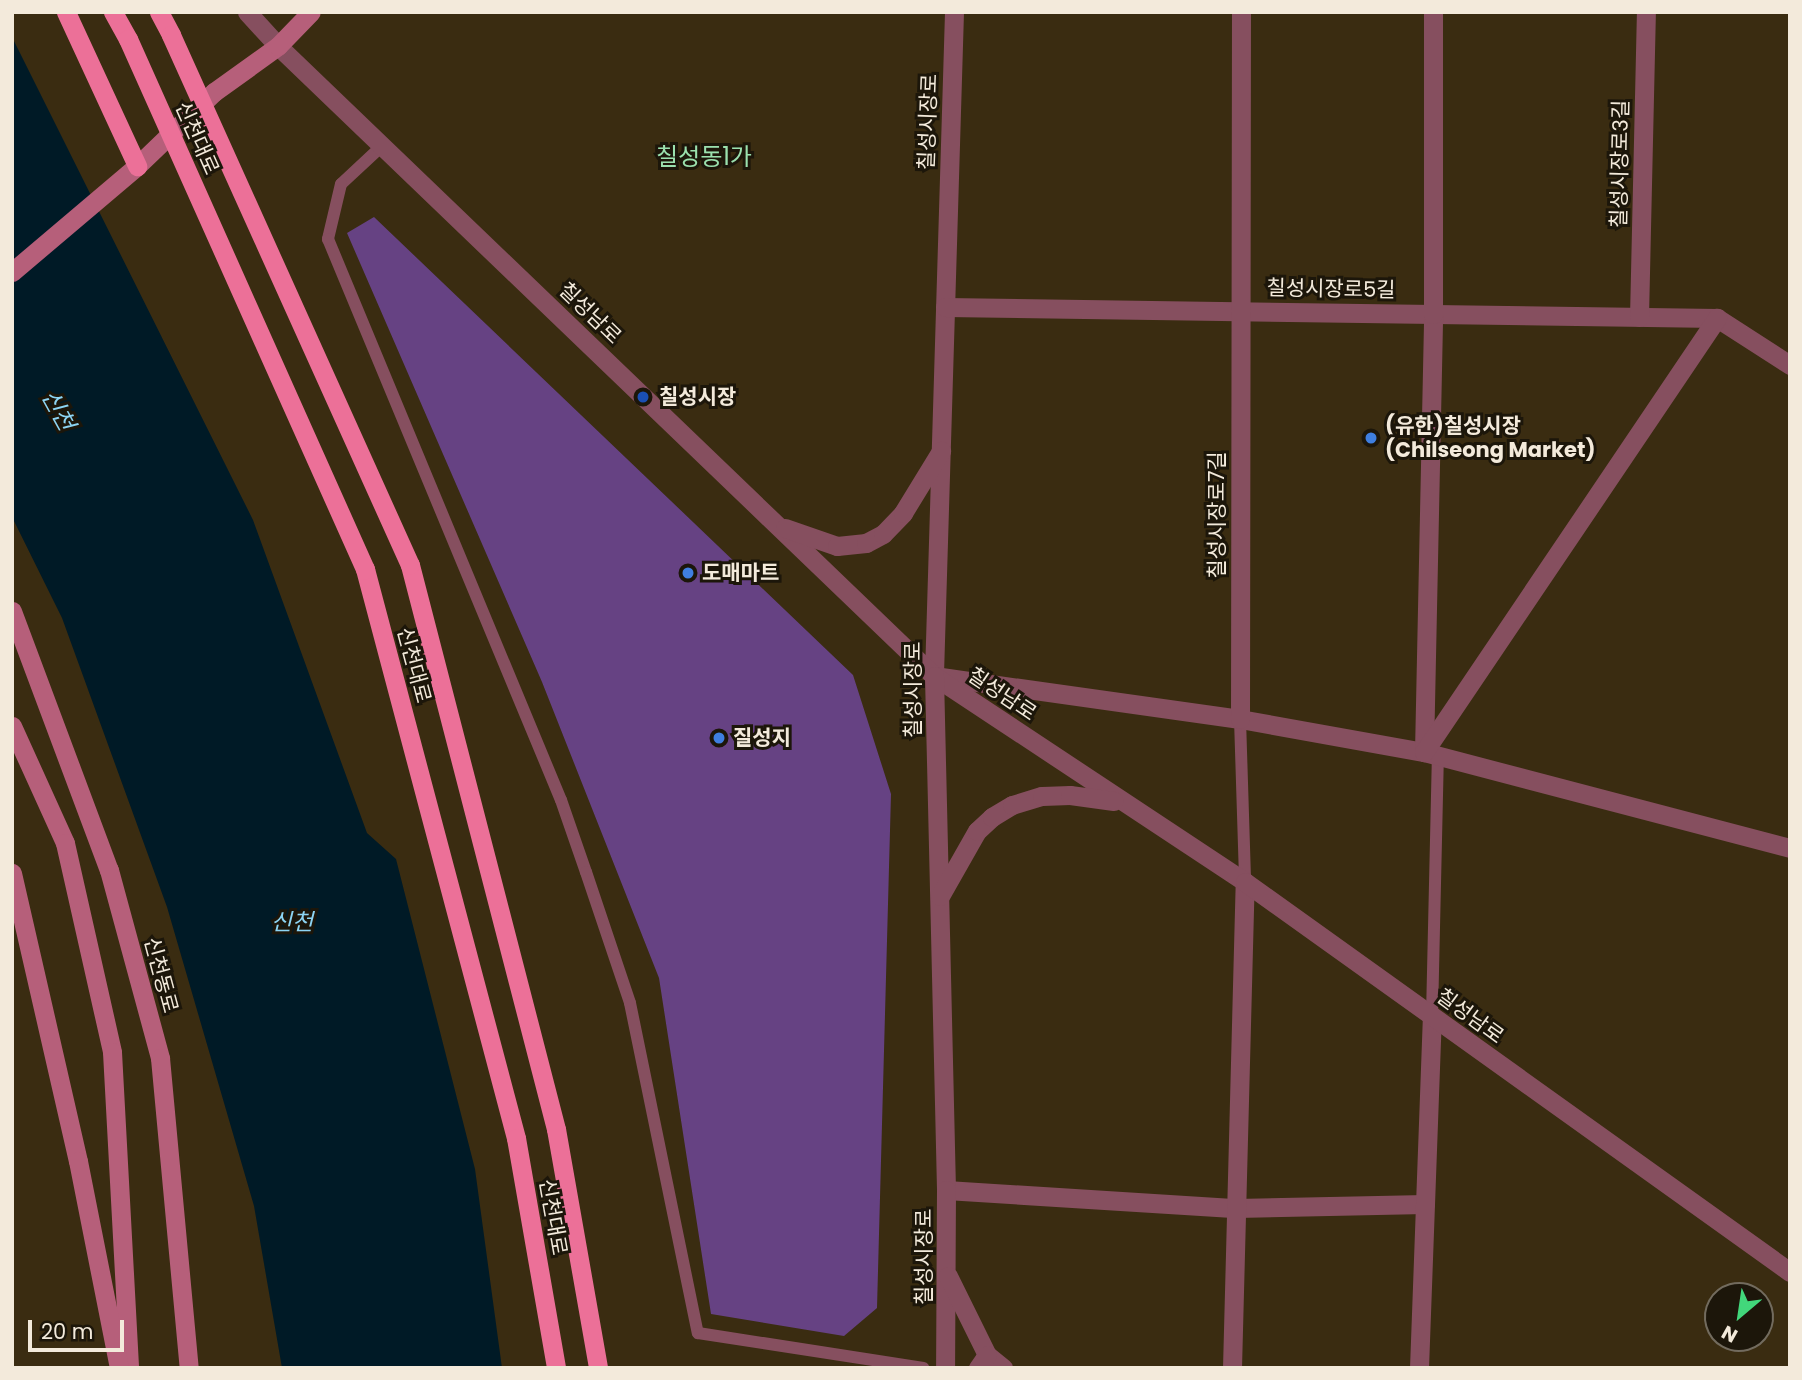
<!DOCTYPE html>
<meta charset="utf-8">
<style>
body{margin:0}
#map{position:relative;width:1802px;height:1380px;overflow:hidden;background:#3a2c11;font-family:Poppins,"Noto Sans KR",sans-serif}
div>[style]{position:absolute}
.water>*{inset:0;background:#001a26}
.building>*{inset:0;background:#664283}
.service>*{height:12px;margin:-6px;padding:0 6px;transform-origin:6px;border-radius:6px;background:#864f5f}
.pedestrian>*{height:19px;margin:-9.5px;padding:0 9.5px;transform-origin:9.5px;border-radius:9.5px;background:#864f5f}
.minor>*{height:19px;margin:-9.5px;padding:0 9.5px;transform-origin:9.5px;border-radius:9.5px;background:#864f5f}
.tertiary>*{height:19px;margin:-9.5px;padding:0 9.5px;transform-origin:9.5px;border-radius:9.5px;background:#864f5f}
.secondary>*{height:19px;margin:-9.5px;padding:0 9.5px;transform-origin:9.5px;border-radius:9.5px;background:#b65f7a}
.trunk>*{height:19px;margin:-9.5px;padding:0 9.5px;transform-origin:9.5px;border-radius:9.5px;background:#ec7098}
.trunk-bridge>*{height:19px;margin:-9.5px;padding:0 9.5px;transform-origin:9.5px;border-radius:9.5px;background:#ec7098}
.dots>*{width:19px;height:19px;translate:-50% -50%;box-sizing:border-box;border:4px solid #1c160a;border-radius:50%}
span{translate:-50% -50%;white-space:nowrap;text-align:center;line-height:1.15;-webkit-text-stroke:6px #1c160a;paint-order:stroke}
.street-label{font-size:21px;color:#f3eadb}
.poi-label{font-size:21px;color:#f3eadb;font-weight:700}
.left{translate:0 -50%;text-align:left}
.water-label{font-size:23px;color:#8dd5f4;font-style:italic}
.quarter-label{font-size:24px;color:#9be1ae}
.frame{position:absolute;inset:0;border:14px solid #f3eadb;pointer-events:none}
.north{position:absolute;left:1704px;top:1282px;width:70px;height:70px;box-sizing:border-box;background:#1c160a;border:2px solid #726b5e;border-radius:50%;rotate:209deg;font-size:19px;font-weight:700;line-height:28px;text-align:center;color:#f3eadb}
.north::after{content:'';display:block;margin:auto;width:24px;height:32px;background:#42d77b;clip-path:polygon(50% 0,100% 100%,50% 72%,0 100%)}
.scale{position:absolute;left:28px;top:1320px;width:96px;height:32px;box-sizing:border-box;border:4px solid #f3eadb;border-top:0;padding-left:9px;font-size:21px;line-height:24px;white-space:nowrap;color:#f3eadb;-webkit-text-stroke:5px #1c160a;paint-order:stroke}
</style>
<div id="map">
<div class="water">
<div style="clip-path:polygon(12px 37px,253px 520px,367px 833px,396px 859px,475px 1169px,502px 1368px,282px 1368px,254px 1206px,167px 907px,62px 618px,12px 517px)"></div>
</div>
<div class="building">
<div style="clip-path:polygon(374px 217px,853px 675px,891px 794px,877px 1308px,844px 1336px,711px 1314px,659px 978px,542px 682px,347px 233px)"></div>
</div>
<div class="service">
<div style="left:383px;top:145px;width:57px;rotate:137.1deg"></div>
<div style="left:341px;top:184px;width:57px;rotate:103.3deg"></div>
<div style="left:328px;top:239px;width:607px;rotate:67.45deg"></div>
<div style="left:561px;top:800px;width:76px;rotate:70.9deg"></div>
<div style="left:586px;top:872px;width:138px;rotate:71.4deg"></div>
<div style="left:630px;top:1003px;width:337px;rotate:78.4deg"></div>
<div style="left:698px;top:1333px;width:228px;rotate:8.8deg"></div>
<div style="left:1240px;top:719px;width:163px;rotate:88.2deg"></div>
<div style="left:1432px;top:1016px;width:260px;rotate:-88.7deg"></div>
</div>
<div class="pedestrian">
<div style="left:946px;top:1190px;width:291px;rotate:3.6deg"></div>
<div style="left:1236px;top:1208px;width:189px;rotate:-1.2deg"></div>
<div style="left:1232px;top:1368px;width:486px;rotate:-88.5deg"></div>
<div style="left:1419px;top:1368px;width:352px;rotate:-87.9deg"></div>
</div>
<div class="minor">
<div style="left:247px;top:12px;width:46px;rotate:47.6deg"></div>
<div style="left:954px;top:12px;width:664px;rotate:91.73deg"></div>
<div style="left:934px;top:676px;width:309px;rotate:8deg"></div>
<div style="left:1240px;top:719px;width:187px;rotate:10.2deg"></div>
<div style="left:1424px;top:752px;width:378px;rotate:14.7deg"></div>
<div style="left:945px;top:307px;width:772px;rotate:0.82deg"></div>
<div style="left:1717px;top:318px;width:87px;rotate:32.8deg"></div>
<div style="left:1639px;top:317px;width:305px;rotate:-88.7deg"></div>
<div style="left:1240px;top:719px;width:707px;rotate:-89.92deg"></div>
<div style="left:1424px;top:752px;width:438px;rotate:-88.8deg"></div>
<div style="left:1433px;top:314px;width:302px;rotate:-90deg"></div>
<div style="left:1424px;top:752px;width:524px;rotate:-55.98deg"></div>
<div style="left:987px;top:1355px;width:21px;rotate:39deg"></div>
</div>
<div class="tertiary">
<div style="left:278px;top:46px;width:910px;rotate:43.84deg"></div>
<div style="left:934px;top:676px;width:373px;rotate:33.5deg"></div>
<div style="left:1245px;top:882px;width:670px;rotate:35.59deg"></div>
<div style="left:785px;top:528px;width:55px;rotate:19.1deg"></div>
<div style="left:837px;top:546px;width:29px;rotate:-6deg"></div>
<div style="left:866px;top:543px;width:19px;rotate:-28deg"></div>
<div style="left:883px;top:534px;width:29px;rotate:-46deg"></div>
<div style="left:903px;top:513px;width:73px;rotate:-58.5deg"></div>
<div style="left:934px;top:676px;width:514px;rotate:88.66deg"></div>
<div style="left:946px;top:1190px;width:178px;rotate:90.3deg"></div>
<div style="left:940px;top:896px;width:75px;rotate:-60.4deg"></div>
<div style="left:977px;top:831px;width:21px;rotate:-43deg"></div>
<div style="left:992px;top:817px;width:23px;rotate:-31deg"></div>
<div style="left:1012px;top:805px;width:31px;rotate:-17deg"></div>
<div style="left:1042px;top:796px;width:28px;rotate:-2deg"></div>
<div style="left:1070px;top:795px;width:44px;rotate:7.8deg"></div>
<div style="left:948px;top:1276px;width:88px;rotate:63.7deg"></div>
<div style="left:987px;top:1355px;width:16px;rotate:125deg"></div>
</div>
<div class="secondary">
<div style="left:12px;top:272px;width:164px;rotate:-40.3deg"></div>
<div style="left:137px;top:166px;width:107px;rotate:-43.9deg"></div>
<div style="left:214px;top:92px;width:79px;rotate:-35.7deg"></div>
<div style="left:278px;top:46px;width:47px;rotate:-45.9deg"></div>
<div style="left:12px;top:611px;width:277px;rotate:69.5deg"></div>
<div style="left:109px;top:870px;width:195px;rotate:74.8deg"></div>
<div style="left:160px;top:1058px;width:311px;rotate:84.7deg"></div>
<div style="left:12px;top:726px;width:128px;rotate:65.6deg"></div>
<div style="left:65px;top:843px;width:214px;rotate:77.3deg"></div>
<div style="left:112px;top:1052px;width:316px;rotate:86.9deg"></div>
<div style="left:12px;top:873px;width:295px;rotate:77.1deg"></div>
<div style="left:78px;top:1161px;width:211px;rotate:78.8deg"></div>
</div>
<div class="trunk">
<div style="left:66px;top:12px;width:170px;rotate:65.2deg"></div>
<div style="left:113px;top:12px;width:31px;rotate:61deg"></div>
<div style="left:159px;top:12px;width:26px;rotate:62deg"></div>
<div style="left:410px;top:565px;width:583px;rotate:75.49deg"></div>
<div style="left:556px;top:1129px;width:243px;rotate:80deg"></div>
<div style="left:365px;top:569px;width:589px;rotate:75.14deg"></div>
<div style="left:516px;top:1138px;width:233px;rotate:80.1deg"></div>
</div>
<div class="trunk-bridge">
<div style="left:171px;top:35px;width:581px;rotate:65.73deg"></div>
<div style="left:128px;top:39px;width:581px;rotate:65.91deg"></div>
</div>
<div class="dots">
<div style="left:643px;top:397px;background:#1a4fb4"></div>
<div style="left:1371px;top:438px;background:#3f7fe0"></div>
<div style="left:688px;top:573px;background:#3f7fe0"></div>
<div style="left:719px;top:738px;background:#3f7fe0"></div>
</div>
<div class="street-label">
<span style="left:928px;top:122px;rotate:-88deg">칠성시장로</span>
<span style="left:197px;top:138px;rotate:66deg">신천대로</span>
<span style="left:1620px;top:164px;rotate:-89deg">칠성시장로3길</span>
<span style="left:1331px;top:289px;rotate:1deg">칠성시장로5길</span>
<span style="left:590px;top:313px;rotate:44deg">칠성남로</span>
<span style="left:1217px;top:515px;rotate:-90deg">칠성시장로7길</span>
<span style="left:414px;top:665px;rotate:75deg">신천대로</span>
<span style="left:913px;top:690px;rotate:-90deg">칠성시장로</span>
<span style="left:1002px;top:694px;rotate:34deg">칠성남로</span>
<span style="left:161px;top:975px;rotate:75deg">신천동로</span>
<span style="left:1470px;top:1016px;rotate:36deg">칠성남로</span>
<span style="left:553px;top:1217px;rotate:80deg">신천대로</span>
<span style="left:924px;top:1257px;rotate:-90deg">칠성시장로</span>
</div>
<div class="poi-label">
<span class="left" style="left:659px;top:397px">칠성시장</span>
<span class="left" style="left:1385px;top:438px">(유한)칠성시장<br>(Chilseong Market)</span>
<span class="left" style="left:702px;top:573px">도매마트</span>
<span class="left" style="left:733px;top:738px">질성지</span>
</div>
<div class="water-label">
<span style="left:58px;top:410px;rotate:61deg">신천</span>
<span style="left:292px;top:922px">신천</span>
</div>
<div class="quarter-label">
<span style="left:704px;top:157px">칠성동1가</span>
</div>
<div class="frame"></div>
<div class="north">N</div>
<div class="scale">20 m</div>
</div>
